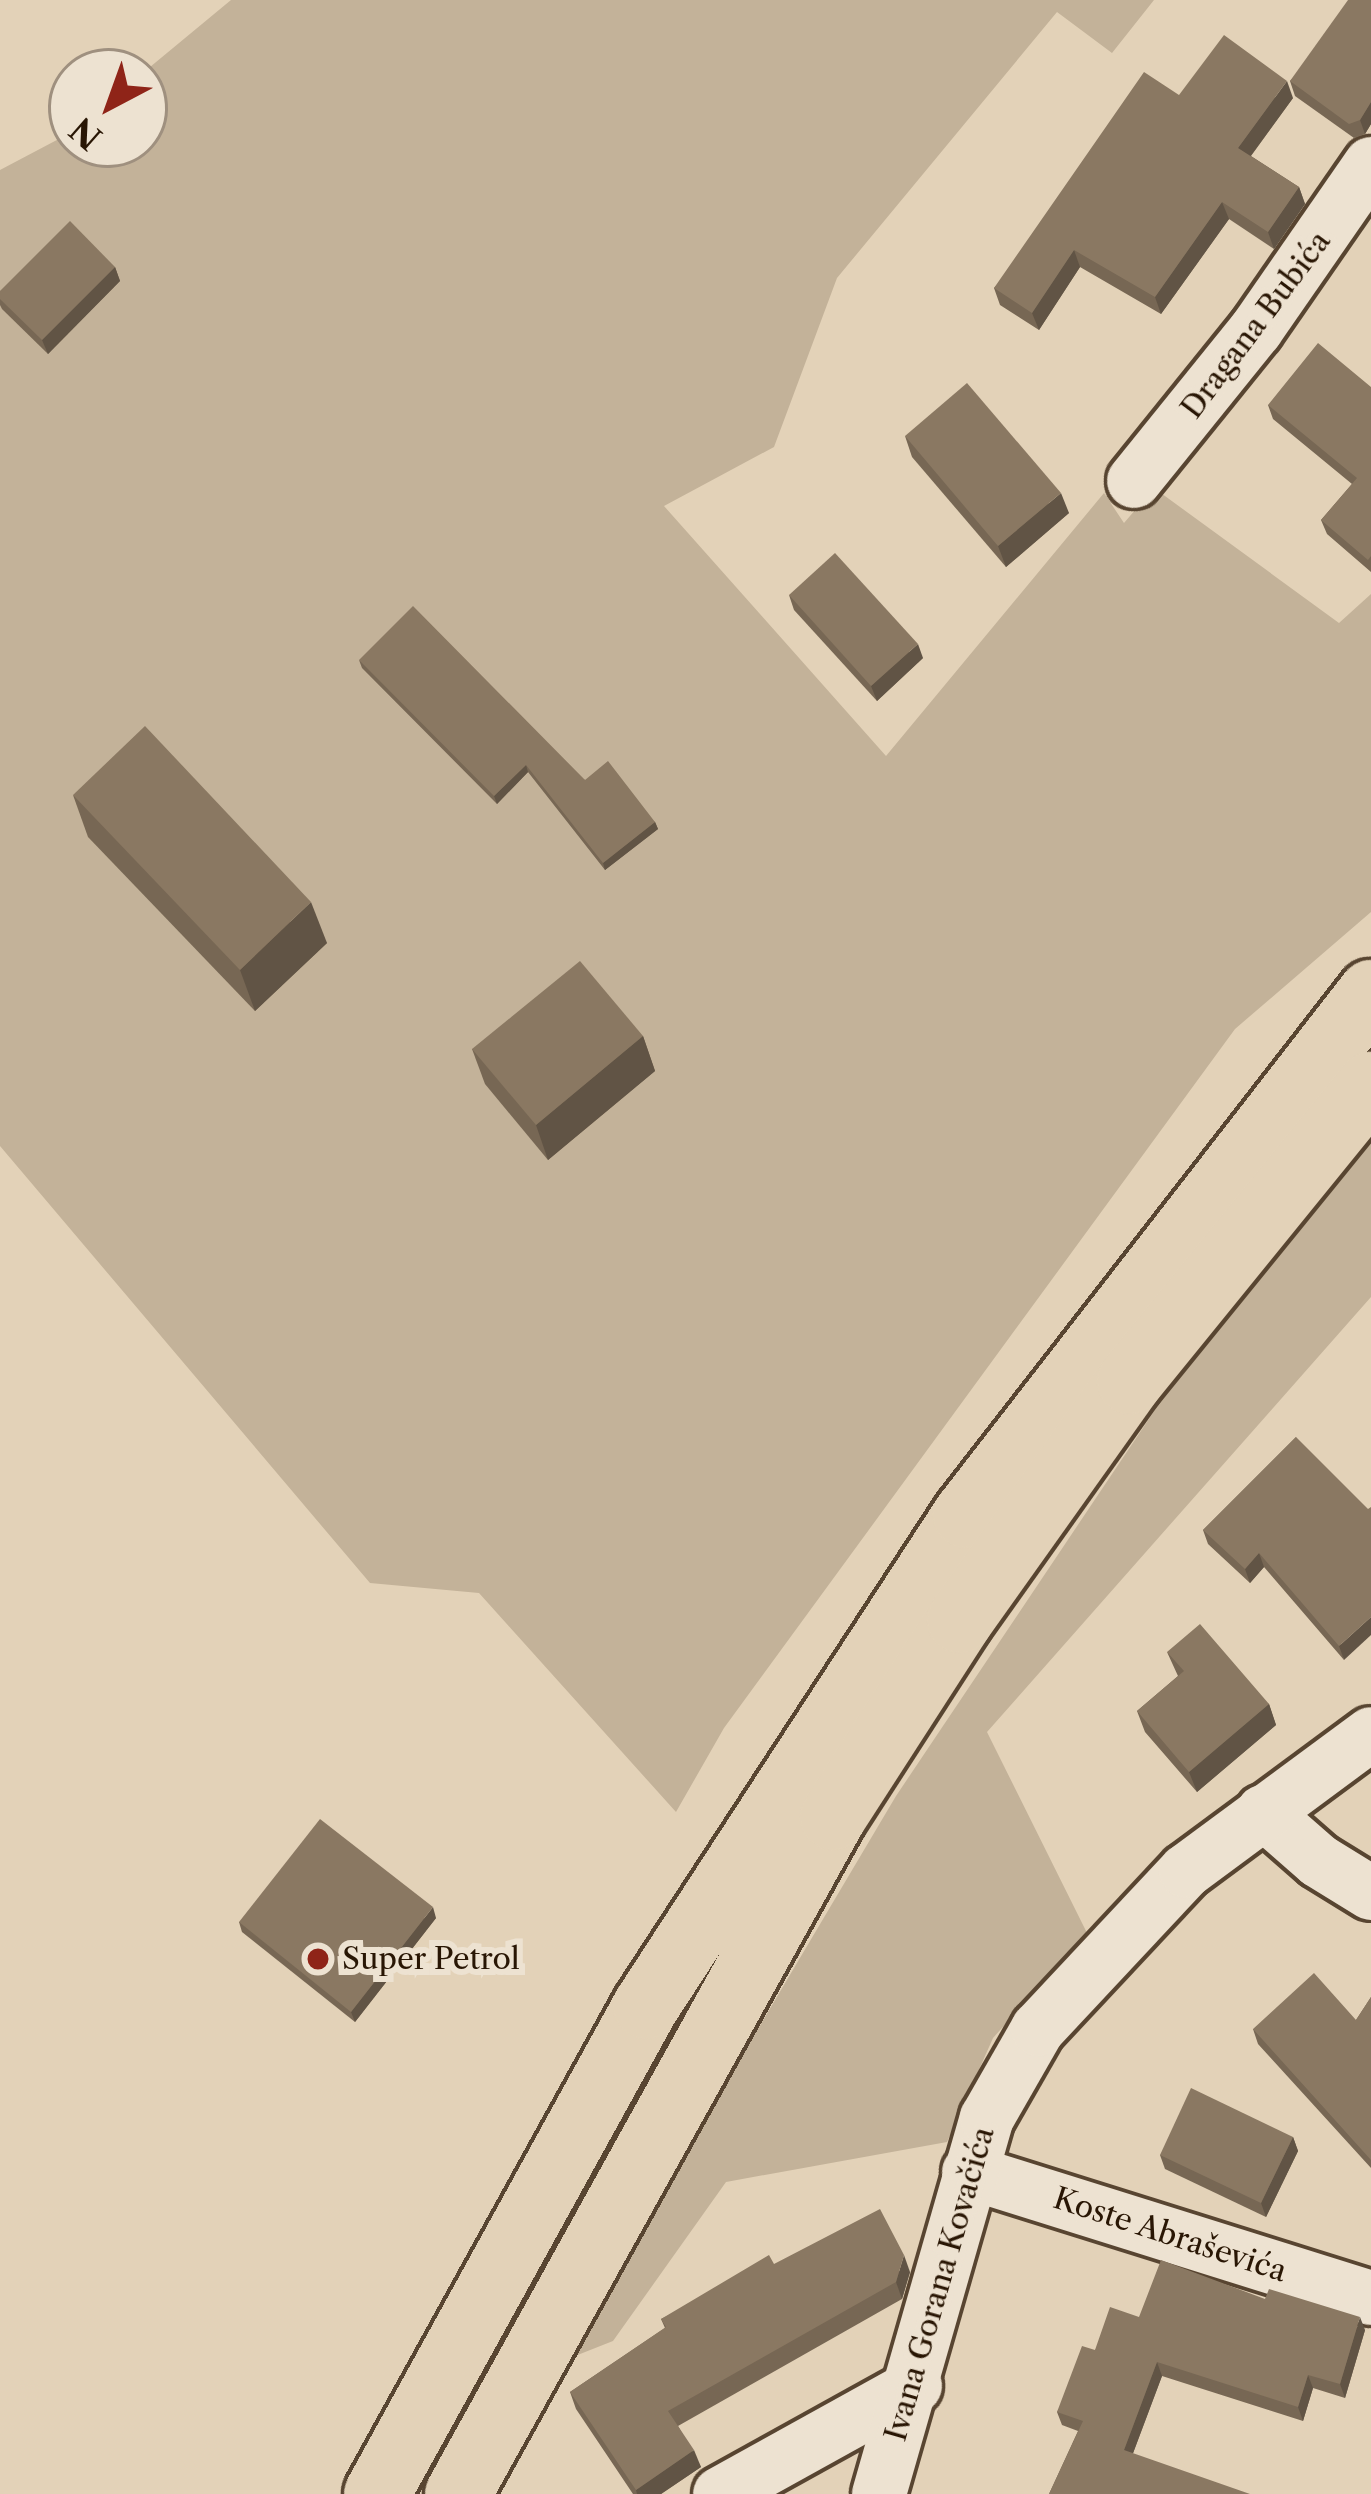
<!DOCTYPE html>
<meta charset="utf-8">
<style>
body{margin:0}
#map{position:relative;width:1371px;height:2494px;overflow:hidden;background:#e3d2b8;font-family:"Libre Caslon Text",serif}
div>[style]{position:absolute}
.green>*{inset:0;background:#c3b299}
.roads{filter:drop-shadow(3px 0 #584531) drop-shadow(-3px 0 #584531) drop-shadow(0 3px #584531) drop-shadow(0 -3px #584531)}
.street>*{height:54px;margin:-27px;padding:0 27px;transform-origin:27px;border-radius:27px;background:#ede2d1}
.primary>*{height:66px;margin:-33px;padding:0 33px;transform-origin:33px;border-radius:33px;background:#e3d2b8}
.wall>*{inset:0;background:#776754}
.shaded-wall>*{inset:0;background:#615445}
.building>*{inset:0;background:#8a7862}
.dots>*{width:33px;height:33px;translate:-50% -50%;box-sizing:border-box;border:6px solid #ede2d1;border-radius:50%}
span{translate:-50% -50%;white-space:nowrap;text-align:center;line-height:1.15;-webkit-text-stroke:12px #ede2d1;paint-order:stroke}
.street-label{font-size:30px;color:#291604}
.poi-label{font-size:30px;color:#291604}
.left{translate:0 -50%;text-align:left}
.north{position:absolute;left:48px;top:48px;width:120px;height:120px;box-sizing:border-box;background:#ede2d1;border:3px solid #9f907f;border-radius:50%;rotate:221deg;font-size:33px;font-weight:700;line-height:48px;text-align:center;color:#291604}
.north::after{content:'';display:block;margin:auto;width:42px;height:54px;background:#8f2418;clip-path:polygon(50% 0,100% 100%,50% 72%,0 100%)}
</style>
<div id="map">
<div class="green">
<div style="clip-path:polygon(231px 0,1154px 0,1112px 53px,1057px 12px,837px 278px,774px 447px,664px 506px,886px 756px,1104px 493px,1124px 523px,1154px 488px,1339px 623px,1371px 594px,1371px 912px,1235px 1029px,724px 1728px,676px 1812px,479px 1593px,370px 1583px,0 1146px,0 170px,72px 132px,72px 144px,144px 144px,144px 72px)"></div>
<div style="clip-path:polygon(1371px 1122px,1371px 1297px,987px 1732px,1087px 1933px,993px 2038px,947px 2142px,726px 2182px,613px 2341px,575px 2356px,679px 2162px,896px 1796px,1265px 1246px)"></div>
</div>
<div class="roads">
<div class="street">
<div style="left:1134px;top:481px;width:194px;rotate:-51.1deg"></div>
<div style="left:1256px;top:330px;width:202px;rotate:-55.3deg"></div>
<div style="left:1263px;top:1812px;width:74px;rotate:41.2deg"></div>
<div style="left:1319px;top:1861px;width:61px;rotate:31.6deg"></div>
<div style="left:969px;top:2172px;width:421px;rotate:17.4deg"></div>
<div style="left:720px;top:2494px;width:223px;rotate:-29deg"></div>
<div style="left:879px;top:2494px;width:391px;rotate:-74deg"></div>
<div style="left:987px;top:2118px;width:103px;rotate:-60.2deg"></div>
<div style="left:1038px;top:2029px;width:216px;rotate:-46.9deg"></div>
<div style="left:1186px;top:1871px;width:230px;rotate:-36.5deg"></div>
</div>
<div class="primary">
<div style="left:377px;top:2494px;width:557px;rotate:-61.14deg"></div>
<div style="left:646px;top:2006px;width:586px;rotate:-56.91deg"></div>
<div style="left:966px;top:1515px;width:661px;rotate:-52.19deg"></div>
<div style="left:458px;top:2494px;width:774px;rotate:-61.02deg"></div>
<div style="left:833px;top:1817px;width:234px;rotate:-57.2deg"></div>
<div style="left:960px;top:1620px;width:293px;rotate:-54.6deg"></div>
<div style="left:1130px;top:1381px;width:382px;rotate:-50.9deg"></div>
</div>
</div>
<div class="wall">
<div style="clip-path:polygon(1371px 0,1371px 124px,1365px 134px,1354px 138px,1295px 96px,1290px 81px)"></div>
<div style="clip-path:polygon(1179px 95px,1293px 98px,1251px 156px,1299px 187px,1305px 204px,1274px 249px,1229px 219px,1161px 314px,1080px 267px,1039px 330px,1000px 305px,994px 288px)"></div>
<div style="clip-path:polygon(115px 267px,120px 281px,48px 354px,2px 309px,0 305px,0 291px)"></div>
<div style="clip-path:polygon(1371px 387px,1371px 572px,1327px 534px,1321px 520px,1352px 484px,1273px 419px,1268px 405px)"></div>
<div style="clip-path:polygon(905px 436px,1069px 513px,1006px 567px,912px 457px)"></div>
<div style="clip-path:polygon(789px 595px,923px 658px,877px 701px,794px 610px)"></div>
<div style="clip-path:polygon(359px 660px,585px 780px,655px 822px,658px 829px,605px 870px,528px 772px,497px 804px,362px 668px)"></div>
<div style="clip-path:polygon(73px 795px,327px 943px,255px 1011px,88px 837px)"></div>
<div style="clip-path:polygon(643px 1036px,655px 1071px,548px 1160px,485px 1084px,472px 1049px)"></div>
<div style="clip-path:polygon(1296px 1437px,1344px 1660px,1264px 1567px,1250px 1583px,1208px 1544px,1203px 1530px)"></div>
<div style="clip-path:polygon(1167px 1652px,1269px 1704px,1276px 1725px,1197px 1792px,1145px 1732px,1137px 1711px,1178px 1676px)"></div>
<div style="clip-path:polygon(436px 1918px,355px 2022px,242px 1932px,239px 1922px)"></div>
<div style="clip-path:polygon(1371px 1997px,1371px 2168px,1258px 2044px,1253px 2029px,1356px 2020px)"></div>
<div style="clip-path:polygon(1293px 2137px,1298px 2151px,1266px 2217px,1165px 2169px,1160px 2155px)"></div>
<div style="clip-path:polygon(774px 2264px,910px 2272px,902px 2299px,678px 2426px,701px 2467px,661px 2494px,633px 2494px,576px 2409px,570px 2392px,665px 2328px,661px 2319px)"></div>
<div style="clip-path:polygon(1265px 2299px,1365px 2330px,1345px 2398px,1313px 2388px,1303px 2421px,1162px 2376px,1133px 2453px,1049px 2494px,1078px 2431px,1062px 2425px,1057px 2412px,1095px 2350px,1139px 2317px)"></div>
</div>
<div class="shaded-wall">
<div style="clip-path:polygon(1287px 81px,1293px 98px,1244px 165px,1238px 148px)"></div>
<div style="clip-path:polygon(1371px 102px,1371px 124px,1365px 134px,1360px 120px)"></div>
<div style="clip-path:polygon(1299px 187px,1305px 204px,1274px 249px,1268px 232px)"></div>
<div style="clip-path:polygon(1222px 202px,1229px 219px,1161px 314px,1155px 297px)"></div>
<div style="clip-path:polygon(1074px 250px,1080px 267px,1039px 330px,1032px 313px)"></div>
<div style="clip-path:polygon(115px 267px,120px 281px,48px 354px,42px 340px)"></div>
<div style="clip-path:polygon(1061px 493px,1069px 513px,1006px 567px,998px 546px)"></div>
<div style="clip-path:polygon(918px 644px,923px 658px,877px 701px,871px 686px)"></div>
<div style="clip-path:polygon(526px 765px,528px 772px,497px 804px,494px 796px)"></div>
<div style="clip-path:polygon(655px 822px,658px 829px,605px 870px,603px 863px)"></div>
<div style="clip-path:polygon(311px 902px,327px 943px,255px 1011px,240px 970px)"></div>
<div style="clip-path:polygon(643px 1036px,655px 1071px,548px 1160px,536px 1125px)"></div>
<div style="clip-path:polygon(1259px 1553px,1264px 1567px,1250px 1583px,1245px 1569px)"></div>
<div style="clip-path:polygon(1371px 1617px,1371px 1635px,1344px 1660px,1339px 1646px)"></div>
<div style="clip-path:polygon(1269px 1704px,1276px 1725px,1197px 1792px,1189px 1772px)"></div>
<div style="clip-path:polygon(433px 1907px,436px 1918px,355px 2022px,351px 2012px)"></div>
<div style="clip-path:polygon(1293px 2137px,1298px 2151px,1266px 2217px,1261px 2203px)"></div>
<div style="clip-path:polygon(904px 2255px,910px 2272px,902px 2299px,896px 2282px)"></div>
<div style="clip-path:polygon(1360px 2317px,1365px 2330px,1345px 2398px,1340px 2384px)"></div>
<div style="clip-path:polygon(1157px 2362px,1162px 2376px,1129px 2464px,1124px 2450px)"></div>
<div style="clip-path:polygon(1308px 2375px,1313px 2388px,1303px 2421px,1298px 2407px)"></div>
<div style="clip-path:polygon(694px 2450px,701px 2467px,661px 2494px,637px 2494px,636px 2490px)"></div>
</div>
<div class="building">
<div style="clip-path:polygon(1348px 0,1371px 0,1371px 102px,1360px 120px,1349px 124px,1290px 81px)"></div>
<div style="clip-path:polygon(1224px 35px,1287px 81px,1238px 148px,1299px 187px,1268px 232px,1222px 202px,1155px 297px,1074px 250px,1032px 313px,994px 288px,1144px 72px,1179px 95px)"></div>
<div style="clip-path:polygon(70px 221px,115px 267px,42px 340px,0 299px,0 291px)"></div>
<div style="clip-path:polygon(1318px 343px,1371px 387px,1371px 556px,1368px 560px,1321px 520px,1357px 478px,1268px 405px)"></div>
<div style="clip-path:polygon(967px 383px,1061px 493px,998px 546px,905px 436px)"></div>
<div style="clip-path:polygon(835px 553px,918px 644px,871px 686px,789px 595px)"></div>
<div style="clip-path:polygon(413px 606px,585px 780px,608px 761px,655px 822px,603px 863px,526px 765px,494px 796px,359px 660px)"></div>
<div style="clip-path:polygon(145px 726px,311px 902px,240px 970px,73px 795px)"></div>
<div style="clip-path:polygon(580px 961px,643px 1036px,536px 1125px,472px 1049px)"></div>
<div style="clip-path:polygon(1296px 1437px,1368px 1509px,1371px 1507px,1371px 1617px,1339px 1646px,1259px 1553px,1245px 1569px,1203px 1530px)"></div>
<div style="clip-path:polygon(1200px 1624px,1269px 1704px,1189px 1772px,1137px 1711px,1184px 1671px,1167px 1652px)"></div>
<div style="clip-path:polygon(320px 1819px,433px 1907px,351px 2012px,239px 1922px)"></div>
<div style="clip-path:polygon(1314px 1973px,1356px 2020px,1371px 1997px,1371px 2160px,1253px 2029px)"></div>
<div style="clip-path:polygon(1191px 2088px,1293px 2137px,1261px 2203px,1160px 2155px)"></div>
<div style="clip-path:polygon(880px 2209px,904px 2255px,896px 2282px,668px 2411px,694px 2450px,636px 2490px,570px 2392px,666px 2327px,661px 2319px,769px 2255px,774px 2264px)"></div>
<div style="clip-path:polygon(1161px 2260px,1265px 2299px,1269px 2289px,1360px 2317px,1340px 2384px,1308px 2375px,1298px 2407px,1157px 2362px,1124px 2450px,1250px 2494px,1049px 2494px,1083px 2421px,1057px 2412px,1082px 2346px,1095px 2350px,1110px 2307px,1139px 2317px)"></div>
</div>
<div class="dots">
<div style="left:318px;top:1959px;background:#8f2418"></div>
</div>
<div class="street-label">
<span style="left:1256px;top:325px;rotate:-53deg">Dragana Bubića</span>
<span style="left:1170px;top:2235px;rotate:18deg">Koste Abraševića</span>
<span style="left:940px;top:2284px;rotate:-74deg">Ivana Gorana Kovačića</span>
</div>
<div class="poi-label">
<span class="left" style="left:342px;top:1959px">Super Petrol</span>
</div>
<div class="north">N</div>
</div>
